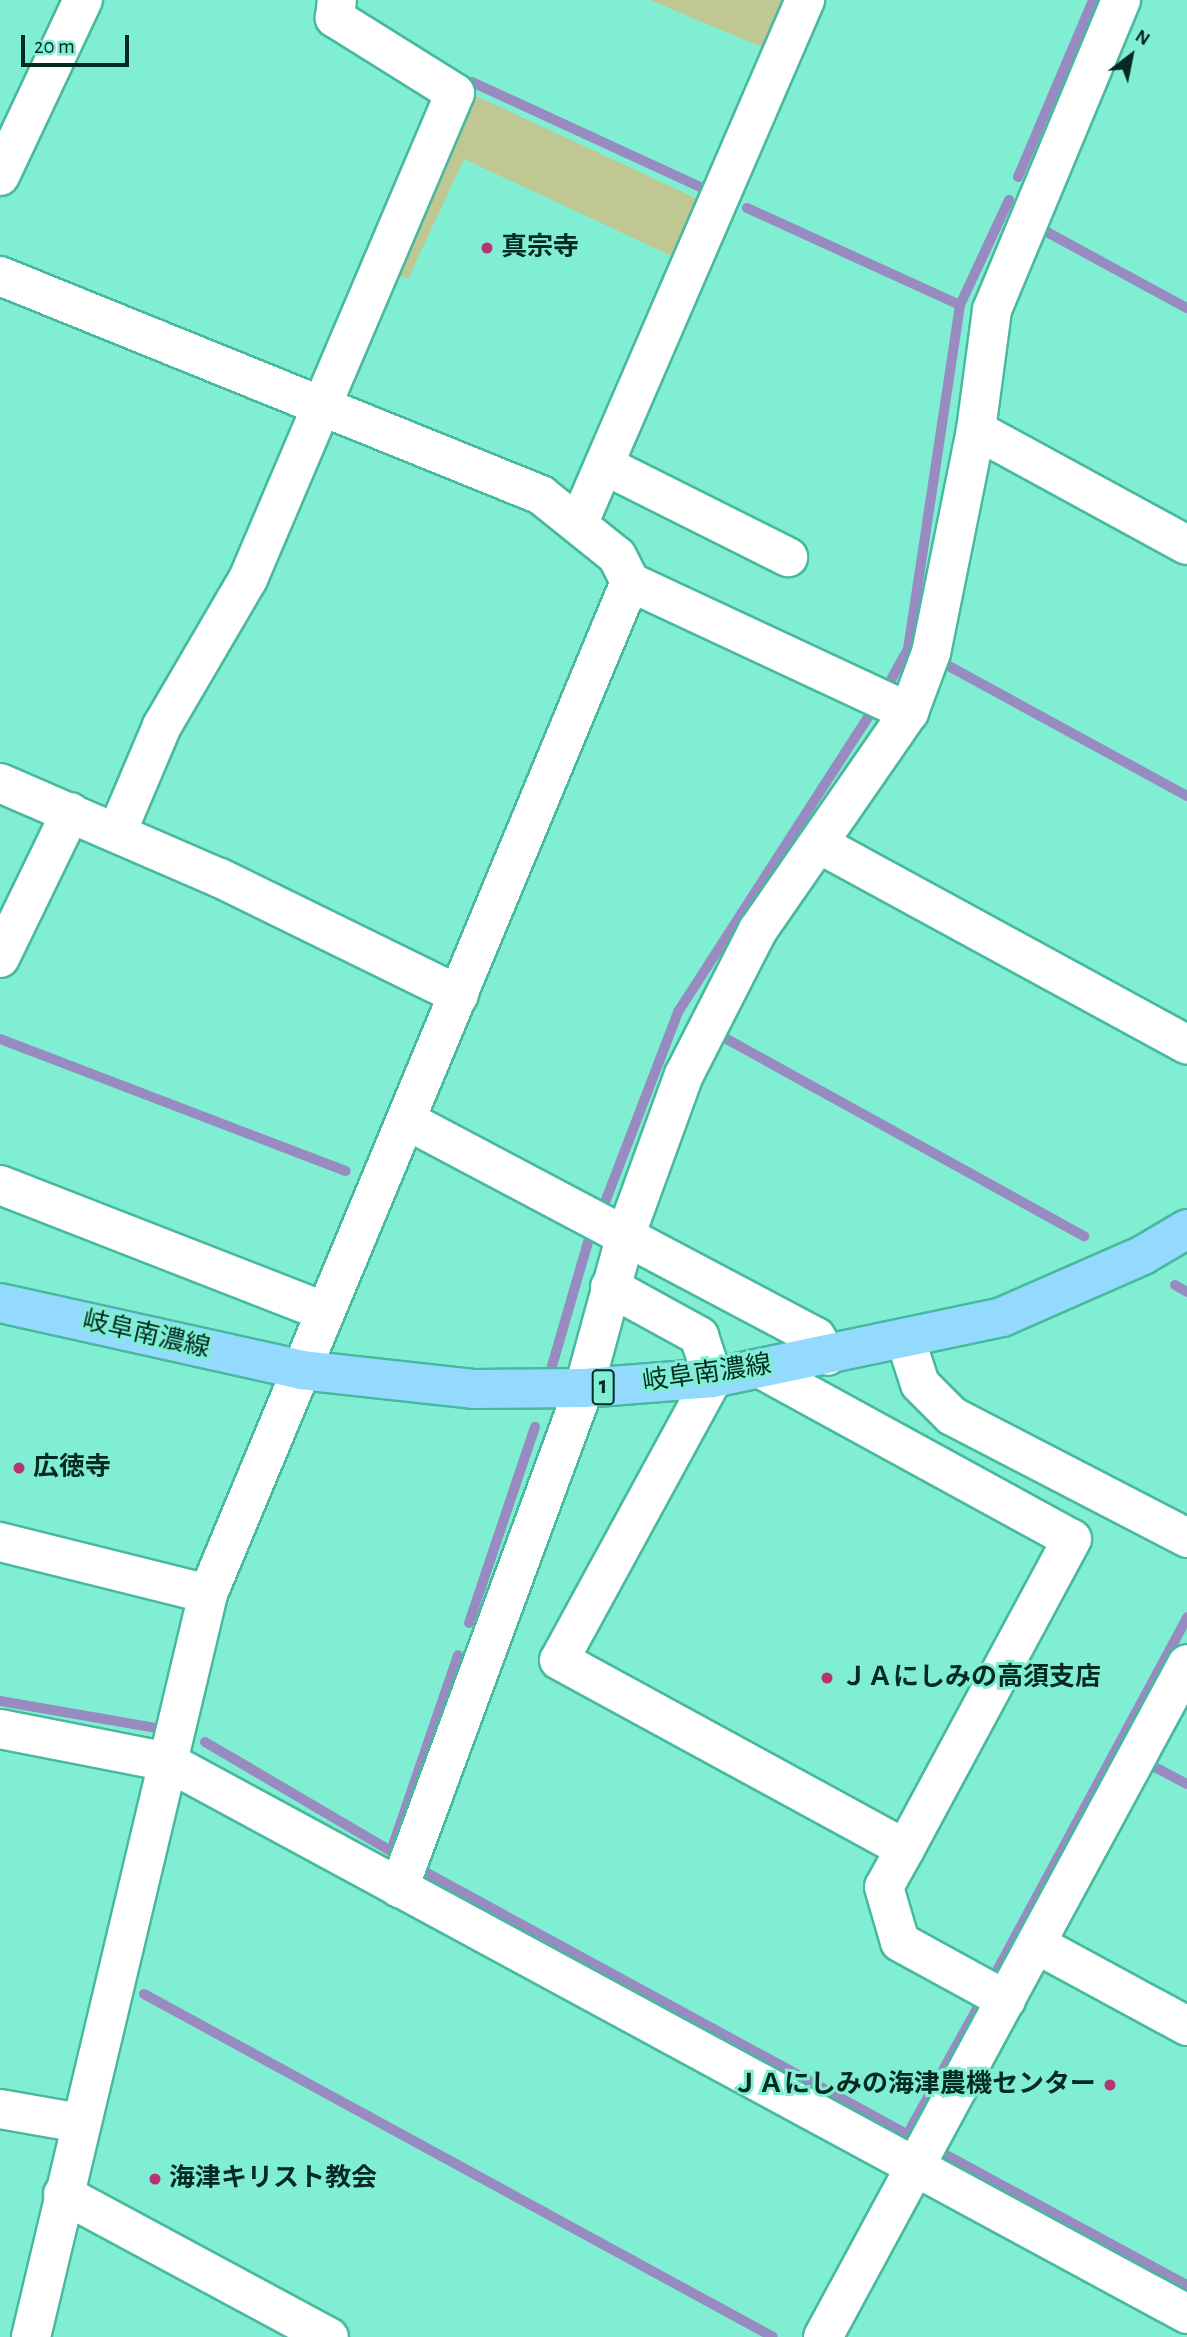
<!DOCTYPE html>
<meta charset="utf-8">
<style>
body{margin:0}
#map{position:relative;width:1187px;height:2337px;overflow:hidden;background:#80eed2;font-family:"Alegreya Sans","Noto Sans JP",sans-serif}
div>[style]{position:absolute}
.green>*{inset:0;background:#bfc793}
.stream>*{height:10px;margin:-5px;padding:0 5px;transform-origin:5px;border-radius:5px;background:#988bc2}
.roads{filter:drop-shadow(2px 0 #47b99e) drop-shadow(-2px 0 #47b99e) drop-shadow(0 2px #47b99e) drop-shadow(0 -2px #47b99e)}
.minor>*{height:38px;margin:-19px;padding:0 19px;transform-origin:19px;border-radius:19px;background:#fff}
.major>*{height:38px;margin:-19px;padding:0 19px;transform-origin:19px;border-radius:19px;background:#93dafe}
.dots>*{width:19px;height:19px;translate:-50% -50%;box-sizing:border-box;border:4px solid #80eed2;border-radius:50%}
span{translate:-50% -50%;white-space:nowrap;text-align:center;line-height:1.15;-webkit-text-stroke:6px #80eed2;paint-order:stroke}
.shield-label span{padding:2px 5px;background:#80eed2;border:2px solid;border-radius:5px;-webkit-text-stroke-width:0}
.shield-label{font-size:24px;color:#042a22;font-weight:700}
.poi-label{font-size:26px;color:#042a22;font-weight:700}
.left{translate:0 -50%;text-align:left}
.right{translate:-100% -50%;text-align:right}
.street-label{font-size:26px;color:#042a22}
.north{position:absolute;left:1096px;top:21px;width:70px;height:70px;-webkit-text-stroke:5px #80eed2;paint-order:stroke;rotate:32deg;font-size:19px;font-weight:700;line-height:28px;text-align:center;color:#042a22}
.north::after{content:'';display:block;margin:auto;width:24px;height:32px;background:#042a22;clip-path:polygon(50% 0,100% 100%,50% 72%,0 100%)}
.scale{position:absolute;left:21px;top:35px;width:108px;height:32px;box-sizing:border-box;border:4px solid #042a22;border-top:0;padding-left:9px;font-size:21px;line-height:24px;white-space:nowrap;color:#042a22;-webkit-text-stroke:5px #80eed2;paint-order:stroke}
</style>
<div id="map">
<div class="green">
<div style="clip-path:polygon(650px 0,796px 0,776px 53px)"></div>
<div style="clip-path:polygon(472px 94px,702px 201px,676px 258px,464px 159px,408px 279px,390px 271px)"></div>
</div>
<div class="stream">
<div style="left:472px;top:82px;width:256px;rotate:24.7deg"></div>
<div style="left:1018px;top:177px;width:192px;rotate:-67deg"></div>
<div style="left:747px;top:208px;width:234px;rotate:24.5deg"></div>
<div style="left:1045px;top:231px;width:162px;rotate:28.5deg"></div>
<div style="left:945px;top:664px;width:276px;rotate:28.6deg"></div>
<div style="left:887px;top:687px;width:43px;rotate:-61.1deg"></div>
<div style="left:908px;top:649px;width:348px;rotate:-81.4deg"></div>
<div style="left:960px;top:305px;width:116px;rotate:-65deg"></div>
<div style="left:714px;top:1032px;width:423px;rotate:28.9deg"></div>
<div style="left:0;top:1039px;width:370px;rotate:20.9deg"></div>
<div style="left:604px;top:1205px;width:207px;rotate:-69deg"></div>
<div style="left:678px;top:1012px;width:354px;rotate:-57.2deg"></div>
<div style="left:1175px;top:1285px;width:14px;rotate:30deg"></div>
<div style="left:552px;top:1366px;width:140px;rotate:-73.8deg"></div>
<div style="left:469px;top:1623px;width:207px;rotate:-71.4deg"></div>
<div style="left:0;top:1701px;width:159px;rotate:9.8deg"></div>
<div style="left:205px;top:1742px;width:225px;rotate:30.4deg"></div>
<div style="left:1149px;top:1764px;width:43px;rotate:27.8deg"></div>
<div style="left:391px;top:1851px;width:207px;rotate:-71.1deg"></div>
<div style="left:425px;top:1872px;width:559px;rotate:28.54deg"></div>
<div style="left:993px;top:1978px;width:410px;rotate:-61.7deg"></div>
<div style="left:144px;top:1994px;width:716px;rotate:28.6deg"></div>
<div style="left:907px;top:2135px;width:149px;rotate:-61deg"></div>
<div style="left:935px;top:2149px;width:286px;rotate:28.4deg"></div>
</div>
<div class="roads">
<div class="minor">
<div style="left:1121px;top:0;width:336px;rotate:112.6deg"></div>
<div style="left:992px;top:310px;width:121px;rotate:97.6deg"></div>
<div style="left:976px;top:430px;width:240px;rotate:28.6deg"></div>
<div style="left:0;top:176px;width:195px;rotate:-64.8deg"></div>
<div style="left:0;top:276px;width:584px;rotate:22.04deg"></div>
<div style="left:541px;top:495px;width:97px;rotate:38.8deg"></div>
<div style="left:617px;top:556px;width:29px;rotate:63deg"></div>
<div style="left:630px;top:582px;width:1096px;rotate:112.64deg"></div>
<div style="left:208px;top:1594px;width:764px;rotate:103.4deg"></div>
<div style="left:604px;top:465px;width:206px;rotate:26.6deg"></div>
<div style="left:580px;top:520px;width:567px;rotate:-66.6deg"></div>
<div style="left:630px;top:582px;width:308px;rotate:25deg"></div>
<div style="left:0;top:783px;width:240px;rotate:23.4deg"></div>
<div style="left:220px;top:878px;width:266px;rotate:26.1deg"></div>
<div style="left:117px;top:832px;width:115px;rotate:-67deg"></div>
<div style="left:162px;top:726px;width:170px;rotate:-59.7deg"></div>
<div style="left:248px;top:579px;width:528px;rotate:-66.93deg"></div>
<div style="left:455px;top:93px;width:142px;rotate:-148deg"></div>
<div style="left:335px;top:18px;width:18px;rotate:-84deg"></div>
<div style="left:819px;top:844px;width:419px;rotate:28.6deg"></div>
<div style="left:0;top:958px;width:162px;rotate:-64.1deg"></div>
<div style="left:406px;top:1120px;width:464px;rotate:27.9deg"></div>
<div style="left:816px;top:1337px;width:22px;rotate:58deg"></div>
<div style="left:0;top:1185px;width:349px;rotate:21.3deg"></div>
<div style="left:610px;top:1287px;width:102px;rotate:28.8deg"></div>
<div style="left:699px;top:1336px;width:44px;rotate:71.6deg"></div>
<div style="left:713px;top:1378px;width:321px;rotate:118.6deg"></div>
<div style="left:559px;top:1660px;width:394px;rotate:28.6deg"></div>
<div style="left:905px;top:1849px;width:43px;rotate:118.9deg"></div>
<div style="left:884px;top:1887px;width:57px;rotate:73.8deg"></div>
<div style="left:900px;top:1942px;width:121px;rotate:28.7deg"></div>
<div style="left:905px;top:1338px;width:48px;rotate:71.9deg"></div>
<div style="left:920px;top:1384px;width:45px;rotate:45deg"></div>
<div style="left:952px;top:1416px;width:265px;rotate:27.4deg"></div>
<div style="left:761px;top:1369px;width:354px;rotate:28.7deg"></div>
<div style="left:1072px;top:1539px;width:352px;rotate:118.3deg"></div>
<div style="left:0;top:1542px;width:214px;rotate:14deg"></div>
<div style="left:0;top:1729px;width:171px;rotate:11.1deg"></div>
<div style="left:168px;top:1762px;width:1159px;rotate:28.44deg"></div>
<div style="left:399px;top:1888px;width:533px;rotate:-69.7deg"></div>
<div style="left:584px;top:1388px;width:160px;rotate:-74.7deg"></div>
<div style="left:626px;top:1234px;width:169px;rotate:-70deg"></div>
<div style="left:684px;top:1075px;width:163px;rotate:-63deg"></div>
<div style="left:758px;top:930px;width:265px;rotate:-55.3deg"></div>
<div style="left:909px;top:712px;width:63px;rotate:-69.6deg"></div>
<div style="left:931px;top:653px;width:227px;rotate:-78.6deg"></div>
<div style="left:1036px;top:1944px;width:172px;rotate:28.5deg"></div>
<div style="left:0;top:2109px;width:81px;rotate:9.9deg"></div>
<div style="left:63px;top:2194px;width:302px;rotate:28.3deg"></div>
<div style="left:823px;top:2337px;width:765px;rotate:-61.59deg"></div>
</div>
<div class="major">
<div style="left:0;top:1303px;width:308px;rotate:12.5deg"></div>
<div style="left:301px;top:1370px;width:173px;rotate:6.3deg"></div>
<div style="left:473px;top:1389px;width:111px;rotate:-0.5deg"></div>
<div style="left:584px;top:1388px;width:129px;rotate:-4.4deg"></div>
<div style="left:713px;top:1378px;width:295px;rotate:-11.9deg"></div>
<div style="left:1002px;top:1317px;width:154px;rotate:-23.7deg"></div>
<div style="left:1143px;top:1255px;width:51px;rotate:-30.6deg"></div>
</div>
</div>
<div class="dots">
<div style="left:487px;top:248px;background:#b93374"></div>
<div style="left:19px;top:1468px;background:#b93374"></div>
<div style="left:827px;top:1678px;background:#b93374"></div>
<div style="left:1110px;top:2085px;background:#b93374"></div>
<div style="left:155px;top:2179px;background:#b93374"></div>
</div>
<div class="shield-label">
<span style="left:603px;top:1387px">1</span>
</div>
<div class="poi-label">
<span class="left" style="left:501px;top:248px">真宗寺</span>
<span class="left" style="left:33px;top:1468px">広徳寺</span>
<span class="left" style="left:841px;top:1678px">ＪＡにしみの高須支店</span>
<span class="right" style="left:1096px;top:2085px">ＪＡにしみの海津農機センター</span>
<span class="left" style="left:169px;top:2179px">海津キリスト教会</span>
</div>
<div class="street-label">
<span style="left:146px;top:1335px;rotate:13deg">岐阜南濃線</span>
<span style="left:707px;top:1374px;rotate:-8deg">岐阜南濃線</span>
</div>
<div class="north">N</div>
<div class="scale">20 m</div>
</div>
